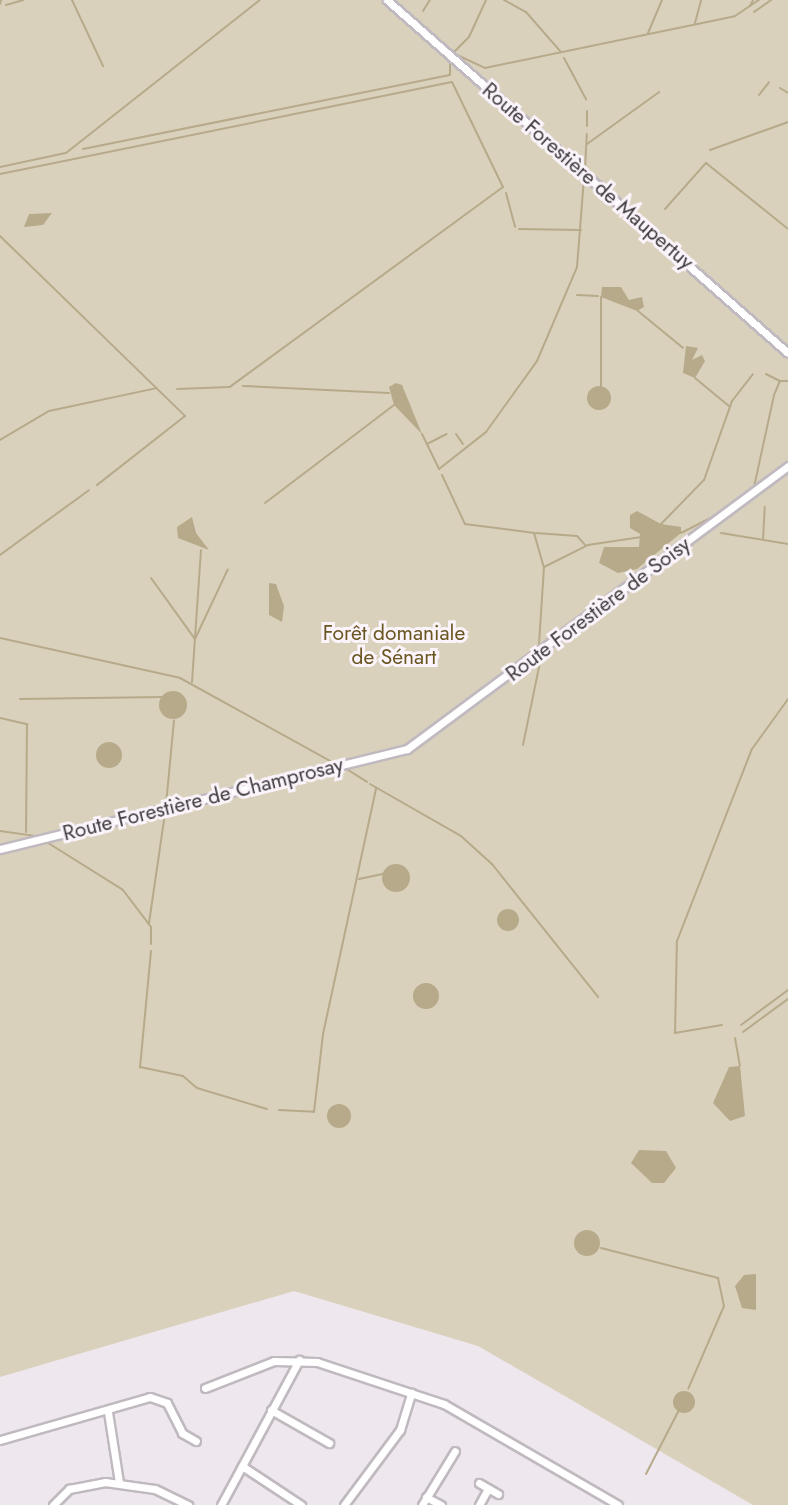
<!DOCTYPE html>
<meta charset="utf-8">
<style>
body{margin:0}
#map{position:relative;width:788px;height:1505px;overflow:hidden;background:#eee7ee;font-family:Jost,sans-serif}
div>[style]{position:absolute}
.green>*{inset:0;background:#dad1bd}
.water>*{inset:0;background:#b7aa8a}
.round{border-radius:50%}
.stream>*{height:2px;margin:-1px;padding:0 1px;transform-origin:1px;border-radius:1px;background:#b7aa8a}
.roads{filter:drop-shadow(2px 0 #c0b9bf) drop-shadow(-2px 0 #c0b9bf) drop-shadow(0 2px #c0b9bf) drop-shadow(0 -2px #c0b9bf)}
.minor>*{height:7px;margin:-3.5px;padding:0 3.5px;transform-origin:3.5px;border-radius:3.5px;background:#fff}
span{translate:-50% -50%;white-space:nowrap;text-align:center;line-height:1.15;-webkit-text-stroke:6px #fbf4fb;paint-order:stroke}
.street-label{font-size:21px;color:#3c393c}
.park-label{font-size:21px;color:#69551f}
</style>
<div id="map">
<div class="green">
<div style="clip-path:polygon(0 0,788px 0,788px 1505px,753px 1505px,478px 1346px,294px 1291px,0 1377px)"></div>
</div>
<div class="water">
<div style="clip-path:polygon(52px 213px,43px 225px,24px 227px,29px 214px)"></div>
<div style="clip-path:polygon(602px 287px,621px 287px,629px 300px,642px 297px,644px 307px,637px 311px,601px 297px)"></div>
<div style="clip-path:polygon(686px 346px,698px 348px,692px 360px,702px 355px,705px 361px,695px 378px,683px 373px)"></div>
<div style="clip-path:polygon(396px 383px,402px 385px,422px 434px,394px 405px,389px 387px)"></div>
<div class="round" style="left:587px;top:386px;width:24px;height:24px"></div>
<div style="clip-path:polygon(637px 511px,661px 524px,681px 527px,681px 533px,637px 569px,618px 573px,599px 563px,604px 547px,639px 547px,640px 534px,630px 528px,630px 515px)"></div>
<div style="clip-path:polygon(192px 517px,196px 533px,209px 550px,178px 538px,177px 527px)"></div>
<div style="clip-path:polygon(269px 583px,276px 584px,284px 606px,282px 622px,269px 615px)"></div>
<div class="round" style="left:159px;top:691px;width:28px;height:28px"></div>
<div class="round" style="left:96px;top:742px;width:26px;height:26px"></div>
<div class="round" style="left:382px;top:864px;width:28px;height:28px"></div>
<div class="round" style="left:497px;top:909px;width:22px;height:22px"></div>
<div class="round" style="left:413px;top:983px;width:26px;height:26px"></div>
<div style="clip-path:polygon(740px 1066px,745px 1116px,730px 1121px,713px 1103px,729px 1067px)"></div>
<div class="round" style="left:327px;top:1104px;width:24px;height:24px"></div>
<div style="clip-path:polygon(639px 1150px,666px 1151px,676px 1168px,664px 1183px,652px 1183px,631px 1163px)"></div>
<div class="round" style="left:574px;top:1230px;width:26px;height:26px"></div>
<div style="clip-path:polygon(756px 1274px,756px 1310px,742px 1308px,735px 1286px,744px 1275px)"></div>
<div class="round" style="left:673px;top:1391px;width:22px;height:22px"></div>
</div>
<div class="stream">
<div style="left:72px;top:0;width:73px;rotate:64.8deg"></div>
<div style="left:486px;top:0;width:41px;rotate:114.7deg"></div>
<div style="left:469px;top:37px;width:23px;rotate:135deg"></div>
<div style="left:453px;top:53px;width:35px;rotate:25deg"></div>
<div style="left:485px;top:68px;width:255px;rotate:-11.7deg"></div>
<div style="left:735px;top:16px;width:29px;rotate:-34deg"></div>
<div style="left:504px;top:0;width:25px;rotate:29deg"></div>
<div style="left:526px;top:12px;width:52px;rotate:48.9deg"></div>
<div style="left:0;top:4px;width:4px;rotate:-76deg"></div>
<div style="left:6px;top:5px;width:18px;rotate:-16deg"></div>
<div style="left:750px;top:6px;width:7px;rotate:-63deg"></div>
<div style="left:423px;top:11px;width:13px;rotate:-58deg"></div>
<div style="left:754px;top:12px;width:21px;rotate:-35deg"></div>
<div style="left:695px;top:23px;width:24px;rotate:-75deg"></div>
<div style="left:648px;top:33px;width:36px;rotate:-67deg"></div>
<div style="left:564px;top:58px;width:47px;rotate:61.8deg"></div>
<div style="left:780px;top:88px;width:9px;rotate:32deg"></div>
<div style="left:759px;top:95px;width:16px;rotate:-52deg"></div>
<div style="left:587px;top:126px;width:15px;rotate:-90deg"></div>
<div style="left:587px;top:144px;width:89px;rotate:-35.8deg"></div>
<div style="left:83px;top:149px;width:374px;rotate:-11.4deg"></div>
<div style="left:450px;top:75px;width:15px;rotate:-90deg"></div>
<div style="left:710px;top:150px;width:83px;rotate:-19.7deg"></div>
<div style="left:0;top:167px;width:67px;rotate:-12deg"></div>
<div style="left:66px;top:153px;width:247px;rotate:-38.3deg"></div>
<div style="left:585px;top:169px;width:35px;rotate:-87deg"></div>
<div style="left:0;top:174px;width:461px;rotate:-11.5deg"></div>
<div style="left:452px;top:82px;width:117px;rotate:64.1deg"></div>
<div style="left:503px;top:187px;width:338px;rotate:143.8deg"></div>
<div style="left:230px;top:387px;width:53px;rotate:177.8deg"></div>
<div style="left:506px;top:193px;width:35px;rotate:75deg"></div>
<div style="left:665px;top:209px;width:62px;rotate:-48.3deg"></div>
<div style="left:706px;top:163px;width:105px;rotate:38.8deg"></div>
<div style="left:519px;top:229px;width:62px;rotate:0.9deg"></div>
<div style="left:0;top:236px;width:258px;rotate:44.2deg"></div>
<div style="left:185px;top:416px;width:112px;rotate:141.9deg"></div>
<div style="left:577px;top:295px;width:21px;rotate:3deg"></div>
<div style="left:638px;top:311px;width:58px;rotate:39.4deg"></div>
<div style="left:766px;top:374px;width:16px;rotate:27deg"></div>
<div style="left:695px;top:378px;width:44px;rotate:39.5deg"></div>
<div style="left:243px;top:386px;width:146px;rotate:2.7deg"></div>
<div style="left:601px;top:388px;width:91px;rotate:-90deg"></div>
<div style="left:422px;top:434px;width:39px;rotate:64deg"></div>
<div style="left:439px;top:469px;width:60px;rotate:-38.2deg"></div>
<div style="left:486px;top:432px;width:87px;rotate:-54.3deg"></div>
<div style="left:537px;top:361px;width:102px;rotate:-66.9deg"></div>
<div style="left:577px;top:267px;width:89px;rotate:-85.5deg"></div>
<div style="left:456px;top:434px;width:12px;rotate:55deg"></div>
<div style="left:0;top:440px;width:57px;rotate:-30.6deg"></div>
<div style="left:49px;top:411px;width:110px;rotate:-12deg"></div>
<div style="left:427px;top:444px;width:22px;rotate:-27deg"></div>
<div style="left:442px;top:475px;width:54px;rotate:64.9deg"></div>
<div style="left:465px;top:524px;width:70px;rotate:7.4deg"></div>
<div style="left:534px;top:533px;width:35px;rotate:74deg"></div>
<div style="left:544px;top:567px;width:78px;rotate:93.7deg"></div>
<div style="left:754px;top:487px;width:94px;rotate:-77.7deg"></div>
<div style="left:774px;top:395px;width:15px;rotate:-67deg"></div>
<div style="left:780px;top:381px;width:8px"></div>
<div style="left:265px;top:503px;width:162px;rotate:-37.2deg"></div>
<div style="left:661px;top:524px;width:62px;rotate:-45.7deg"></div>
<div style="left:704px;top:480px;width:84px;rotate:-70.5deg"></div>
<div style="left:732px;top:401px;width:34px;rotate:-52deg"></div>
<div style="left:536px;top:533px;width:41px;rotate:4.2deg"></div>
<div style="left:577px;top:536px;width:12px;rotate:48deg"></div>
<div style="left:681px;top:533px;width:36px;rotate:-27deg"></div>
<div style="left:721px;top:533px;width:68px;rotate:9.3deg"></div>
<div style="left:763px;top:540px;width:33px;rotate:-87deg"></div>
<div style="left:0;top:555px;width:110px;rotate:-36.1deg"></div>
<div style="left:544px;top:567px;width:49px;rotate:-26.6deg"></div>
<div style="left:588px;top:545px;width:54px;rotate:-8.6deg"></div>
<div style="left:151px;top:578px;width:75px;rotate:54.2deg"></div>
<div style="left:195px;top:639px;width:77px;rotate:-64.8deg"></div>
<div style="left:0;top:638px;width:184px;rotate:12.5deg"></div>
<div style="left:180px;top:678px;width:178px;rotate:28.9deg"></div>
<div style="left:192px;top:682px;width:132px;rotate:-86.1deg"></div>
<div style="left:20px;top:699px;width:142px;rotate:-0.8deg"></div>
<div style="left:0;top:718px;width:28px;rotate:13deg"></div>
<div style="left:27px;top:724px;width:108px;rotate:90.5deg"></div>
<div style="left:523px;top:745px;width:90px;rotate:-78.4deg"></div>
<div style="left:345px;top:768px;width:26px;rotate:32deg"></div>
<div style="left:370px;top:784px;width:105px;rotate:29.7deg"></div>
<div style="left:461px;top:836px;width:42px;rotate:42.1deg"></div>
<div style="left:492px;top:864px;width:170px;rotate:51.4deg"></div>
<div style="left:166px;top:805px;width:85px;rotate:-84.6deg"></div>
<div style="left:0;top:831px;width:35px;rotate:8deg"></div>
<div style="left:45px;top:841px;width:92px;rotate:32.1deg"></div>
<div style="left:123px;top:890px;width:46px;rotate:52.9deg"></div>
<div style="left:151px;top:927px;width:17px;rotate:90deg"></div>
<div style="left:359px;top:879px;width:24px;rotate:-12deg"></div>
<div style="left:149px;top:923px;width:111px;rotate:-81.7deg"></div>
<div style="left:151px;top:951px;width:117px;rotate:95.4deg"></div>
<div style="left:140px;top:1067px;width:44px;rotate:11.8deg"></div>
<div style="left:183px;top:1076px;width:18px;rotate:41deg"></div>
<div style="left:197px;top:1088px;width:73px;rotate:16.7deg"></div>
<div style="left:722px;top:1025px;width:48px;rotate:170.3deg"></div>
<div style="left:675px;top:1033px;width:92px;rotate:-88.8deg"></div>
<div style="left:677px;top:941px;width:206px;rotate:-68.7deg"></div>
<div style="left:752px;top:749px;width:62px;rotate:-54.2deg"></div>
<div style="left:741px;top:1025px;width:59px;rotate:-36.7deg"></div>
<div style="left:743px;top:1032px;width:56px;rotate:-36.3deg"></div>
<div style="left:735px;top:1038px;width:28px;rotate:80deg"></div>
<div style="left:279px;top:1110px;width:35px;rotate:3deg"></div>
<div style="left:314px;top:1112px;width:79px;rotate:-83.4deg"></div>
<div style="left:323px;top:1034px;width:252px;rotate:-77.8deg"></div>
<div style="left:601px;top:1248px;width:121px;rotate:14.4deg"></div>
<div style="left:718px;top:1278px;width:29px;rotate:78deg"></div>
<div style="left:724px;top:1306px;width:90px;rotate:113.4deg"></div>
<div style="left:646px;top:1474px;width:70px;rotate:-62.7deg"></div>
</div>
<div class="roads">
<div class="minor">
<div style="left:387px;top:0;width:534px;rotate:41.36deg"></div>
<div style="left:0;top:849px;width:419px;rotate:-13.8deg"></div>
<div style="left:407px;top:749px;width:475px;rotate:-36.6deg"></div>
<div style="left:205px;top:1388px;width:74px;rotate:-21.4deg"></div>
<div style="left:274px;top:1361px;width:43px;rotate:1.3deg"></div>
<div style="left:317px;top:1362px;width:134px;rotate:18.3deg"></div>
<div style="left:444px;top:1404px;width:201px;rotate:30.1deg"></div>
<div style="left:271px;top:1410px;width:67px;rotate:29.6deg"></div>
<div style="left:108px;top:1412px;width:71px;rotate:81.1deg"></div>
<div style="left:0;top:1440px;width:156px;rotate:-16deg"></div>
<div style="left:150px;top:1397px;width:18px;rotate:19deg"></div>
<div style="left:167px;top:1403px;width:34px;rotate:63deg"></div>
<div style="left:182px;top:1433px;width:16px;rotate:30deg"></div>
<div style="left:242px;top:1466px;width:71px;rotate:33.5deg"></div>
<div style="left:479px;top:1483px;width:22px;rotate:30deg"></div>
<div style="left:426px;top:1497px;width:17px;rotate:28deg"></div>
<div style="left:53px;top:1505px;width:23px;rotate:-45deg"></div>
<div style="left:69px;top:1489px;width:37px;rotate:-11deg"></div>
<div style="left:105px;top:1482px;width:50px;rotate:8deg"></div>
<div style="left:155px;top:1489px;width:37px;rotate:26deg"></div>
<div style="left:221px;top:1505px;width:165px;rotate:-61.7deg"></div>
<div style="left:344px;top:1505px;width:94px;rotate:-53.3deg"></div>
<div style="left:400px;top:1430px;width:39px;rotate:-73deg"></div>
<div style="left:422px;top:1505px;width:63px;rotate:-58.6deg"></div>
<div style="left:479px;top:1505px;width:18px;rotate:-61deg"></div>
</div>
</div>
<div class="street-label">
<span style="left:588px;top:176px;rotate:41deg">Route Forestière de Maupertuy</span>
<span style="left:598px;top:609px;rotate:-37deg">Route Forestière de Soisy</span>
<span style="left:203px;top:799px;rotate:-14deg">Route Forestière de Champrosay</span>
</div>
<div class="park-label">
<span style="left:394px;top:645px">Forêt domaniale<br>de Sénart</span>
</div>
</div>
